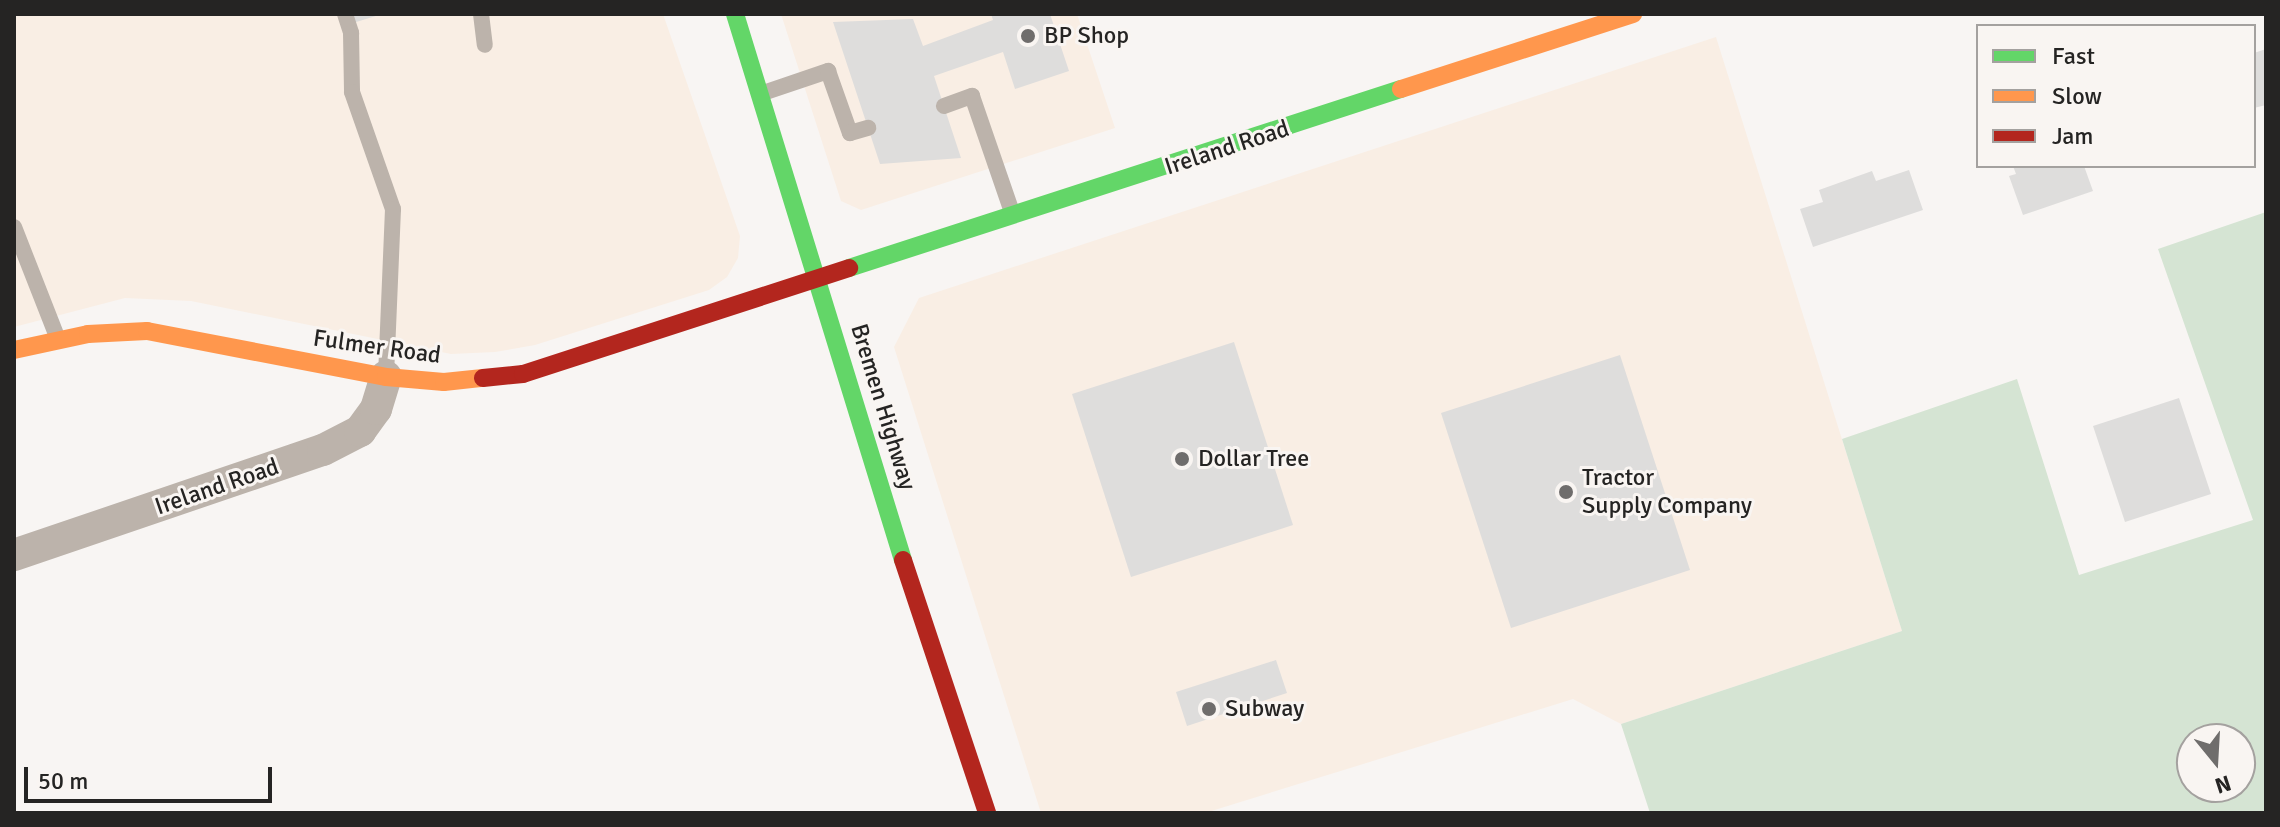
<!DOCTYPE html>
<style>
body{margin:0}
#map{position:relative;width:2280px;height:827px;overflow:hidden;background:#f8f5f3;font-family:Signika,sans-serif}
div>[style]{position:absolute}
.commercial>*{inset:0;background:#f9eee4}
.green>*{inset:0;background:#d5e4d3}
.building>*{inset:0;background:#dedddc}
.lane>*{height:16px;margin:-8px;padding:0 8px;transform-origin:8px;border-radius:8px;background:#bcb3ab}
.street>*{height:32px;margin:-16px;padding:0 16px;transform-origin:16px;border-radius:16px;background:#bcb3ab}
.fast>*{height:18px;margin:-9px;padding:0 9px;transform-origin:9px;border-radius:9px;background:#63d668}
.slow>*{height:18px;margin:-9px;padding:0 9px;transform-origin:9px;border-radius:9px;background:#ff974d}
.jam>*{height:18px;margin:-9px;padding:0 9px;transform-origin:9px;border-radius:9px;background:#b3261e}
.dots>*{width:22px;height:22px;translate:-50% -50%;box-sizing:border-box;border:4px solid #f9f5f2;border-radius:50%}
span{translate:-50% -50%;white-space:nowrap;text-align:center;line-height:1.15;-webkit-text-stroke:6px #f9f5f2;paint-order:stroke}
.poi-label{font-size:24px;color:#252423}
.left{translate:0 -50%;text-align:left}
.street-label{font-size:24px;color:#252423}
.frame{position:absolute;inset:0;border:16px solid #252423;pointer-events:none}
.legend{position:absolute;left:1976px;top:24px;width:280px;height:144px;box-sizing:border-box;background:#f9f5f2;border:2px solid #a4a19f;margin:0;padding:10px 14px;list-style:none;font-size:24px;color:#252423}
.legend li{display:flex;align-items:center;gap:16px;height:40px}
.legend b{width:40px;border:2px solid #a4a19f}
.north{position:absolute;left:2176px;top:723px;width:80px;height:80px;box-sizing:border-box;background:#f9f5f2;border:2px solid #a4a19f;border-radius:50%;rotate:162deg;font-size:22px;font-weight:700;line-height:32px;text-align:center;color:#252423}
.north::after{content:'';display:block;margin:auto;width:28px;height:36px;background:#6f6d6c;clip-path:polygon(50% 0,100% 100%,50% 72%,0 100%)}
.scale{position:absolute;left:24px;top:767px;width:248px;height:36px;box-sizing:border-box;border:4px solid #252423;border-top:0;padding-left:10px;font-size:24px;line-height:28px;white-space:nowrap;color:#252423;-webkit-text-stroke:6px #f9f5f2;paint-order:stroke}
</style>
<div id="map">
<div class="commercial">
<div style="clip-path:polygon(14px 14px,663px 14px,740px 236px,738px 258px,727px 277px,709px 290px,535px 345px,495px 352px,451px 354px,191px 301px,125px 298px,14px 327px)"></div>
<div style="clip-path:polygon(781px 14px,1077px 14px,1115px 128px,861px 210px,841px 201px)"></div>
<div style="clip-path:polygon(1716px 37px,1902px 631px,1621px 724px,1573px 699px,1205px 813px,1041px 813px,894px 347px,919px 298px)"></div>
</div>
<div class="green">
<div style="clip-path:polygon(evenodd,2266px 212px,2266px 813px,1650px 813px,1621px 724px,1902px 631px,1842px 439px,2017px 379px,2079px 575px,2253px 520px,2158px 249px,2266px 212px,2192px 739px,2240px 739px,2240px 787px,2192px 787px,2192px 739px)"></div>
</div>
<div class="building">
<div style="clip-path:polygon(349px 14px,379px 14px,379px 15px,353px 23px)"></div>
<div style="clip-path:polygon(991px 14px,1050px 14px,1069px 71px,1015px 89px,1003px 52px,934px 76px,961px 158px,880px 164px,833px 22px,913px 19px,923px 46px,993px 20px)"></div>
<div style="clip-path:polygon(2266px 49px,2266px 105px,2254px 108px,2254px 53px)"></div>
<div style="clip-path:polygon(2013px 166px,2084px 166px,2093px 191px,2023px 215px,2009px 176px,2016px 174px)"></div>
<div style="clip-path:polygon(1909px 170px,1923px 210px,1813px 247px,1800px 209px,1823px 202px,1819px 190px,1872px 171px,1876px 181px)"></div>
<div style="clip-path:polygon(1234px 342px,1293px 525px,1131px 577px,1072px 394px)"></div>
<div style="clip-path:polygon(1620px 355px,1690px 570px,1511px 628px,1441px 413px)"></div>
<div style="clip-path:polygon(2179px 398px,2211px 494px,2125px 522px,2093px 426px)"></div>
<div style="clip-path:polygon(1276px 660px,1287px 693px,1187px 726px,1176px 692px)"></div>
</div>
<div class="lane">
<div style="left:345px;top:14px;width:20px;rotate:72deg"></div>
<div style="left:351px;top:33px;width:59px;rotate:89deg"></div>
<div style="left:352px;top:92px;width:124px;rotate:70.7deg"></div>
<div style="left:393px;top:209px;width:167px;rotate:92.4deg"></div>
<div style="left:481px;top:14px;width:31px;rotate:83deg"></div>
<div style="left:763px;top:93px;width:69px;rotate:-18.7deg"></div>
<div style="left:828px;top:71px;width:66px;rotate:70.5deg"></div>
<div style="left:850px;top:133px;width:19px;rotate:-16deg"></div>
<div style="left:944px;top:106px;width:30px;rotate:-20deg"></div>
<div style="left:972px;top:96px;width:123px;rotate:71deg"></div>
<div style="left:14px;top:227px;width:118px;rotate:68.6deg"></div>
</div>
<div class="street">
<div style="left:14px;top:555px;width:326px;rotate:-18.8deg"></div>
<div style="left:323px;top:450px;width:42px;rotate:-27.2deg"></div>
<div style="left:360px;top:431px;width:27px;rotate:-54deg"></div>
<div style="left:376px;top:409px;width:34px;rotate:-73deg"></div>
</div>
<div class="fast">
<div style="left:735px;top:14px;width:571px;rotate:72.9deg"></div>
<div style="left:849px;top:268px;width:580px;rotate:-17.97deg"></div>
</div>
<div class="slow">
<div style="left:1401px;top:89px;width:244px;rotate:-17.9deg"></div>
<div style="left:14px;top:350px;width:76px;rotate:-12.2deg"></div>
<div style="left:88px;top:334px;width:59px;rotate:-2.9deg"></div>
<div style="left:147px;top:331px;width:243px;rotate:10.9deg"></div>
<div style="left:386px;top:377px;width:58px;rotate:4.9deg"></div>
<div style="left:444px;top:382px;width:39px;rotate:-6deg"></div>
</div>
<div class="jam">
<div style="left:483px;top:378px;width:40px;rotate:-5.7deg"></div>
<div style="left:523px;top:374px;width:343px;rotate:-18deg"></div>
<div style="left:903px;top:560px;width:267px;rotate:71.6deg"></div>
</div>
<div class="dots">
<div style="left:1028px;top:36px;background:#6f6d6c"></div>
<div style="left:1182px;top:459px;background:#6f6d6c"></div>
<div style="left:1566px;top:492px;background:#6f6d6c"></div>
<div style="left:1209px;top:709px;background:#6f6d6c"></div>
</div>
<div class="poi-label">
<span class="left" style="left:1044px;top:36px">BP Shop</span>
<span class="left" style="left:1198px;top:459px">Dollar Tree</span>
<span class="left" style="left:1582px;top:492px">Tractor<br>Supply Company</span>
<span class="left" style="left:1225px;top:709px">Subway</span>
</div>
<div class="street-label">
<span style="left:1227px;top:148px;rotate:-18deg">Ireland Road</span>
<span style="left:377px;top:347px;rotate:8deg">Fulmer Road</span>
<span style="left:883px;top:407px;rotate:73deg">Bremen Highway</span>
<span style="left:217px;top:487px;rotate:-19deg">Ireland Road</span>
</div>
<div class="frame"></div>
<ul class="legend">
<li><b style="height:10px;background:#63d668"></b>Fast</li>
<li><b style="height:10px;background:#ff974d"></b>Slow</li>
<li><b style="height:10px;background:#b3261e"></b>Jam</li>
</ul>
<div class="north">N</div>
<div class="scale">50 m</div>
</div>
